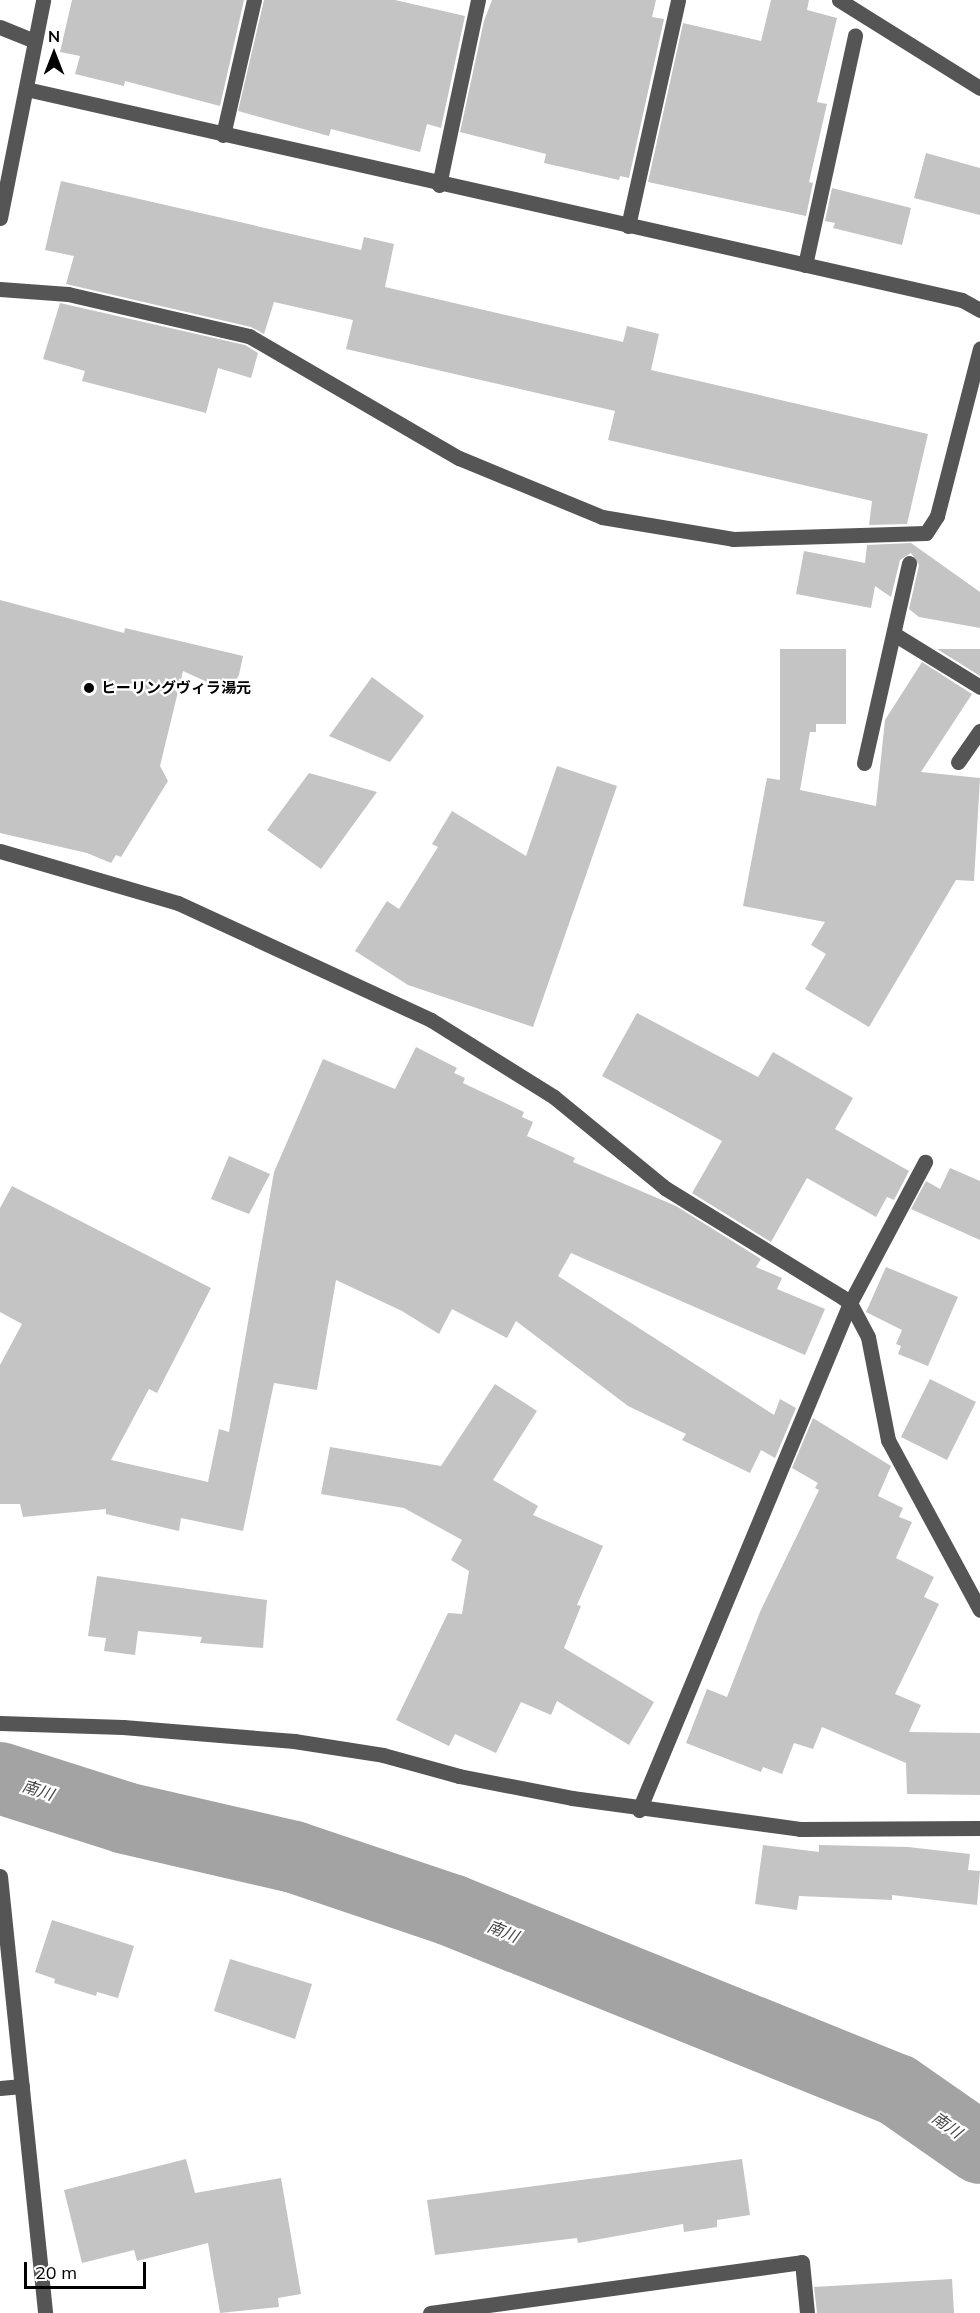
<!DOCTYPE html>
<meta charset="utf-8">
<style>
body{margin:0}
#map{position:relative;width:980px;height:2313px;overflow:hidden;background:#fff;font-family:Mulish,"Noto Sans JP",sans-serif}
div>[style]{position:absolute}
.river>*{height:72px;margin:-36px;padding:0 36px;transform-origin:36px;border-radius:36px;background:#a3a3a3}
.building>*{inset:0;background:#c4c4c4}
.minor>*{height:15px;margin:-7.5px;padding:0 7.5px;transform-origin:7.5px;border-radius:7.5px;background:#555}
.dots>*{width:16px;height:16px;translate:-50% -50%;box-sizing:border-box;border:3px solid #fff;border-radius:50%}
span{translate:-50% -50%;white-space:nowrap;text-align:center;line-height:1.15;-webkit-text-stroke:4.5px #fff;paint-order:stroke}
.poi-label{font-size:15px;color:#000;font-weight:700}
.left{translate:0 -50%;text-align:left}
.water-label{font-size:16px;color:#444;font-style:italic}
.north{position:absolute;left:24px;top:24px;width:60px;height:60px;-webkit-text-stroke:4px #fff;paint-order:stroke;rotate:0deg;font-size:16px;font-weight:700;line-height:24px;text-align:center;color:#000}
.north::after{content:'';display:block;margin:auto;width:21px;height:27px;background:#000;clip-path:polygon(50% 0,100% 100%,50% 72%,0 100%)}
.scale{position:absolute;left:24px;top:2262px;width:122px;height:27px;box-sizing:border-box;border:3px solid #000;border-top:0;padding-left:8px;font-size:18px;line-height:21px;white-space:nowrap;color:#000;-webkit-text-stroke:4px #fff;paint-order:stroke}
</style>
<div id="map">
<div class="river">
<div style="left:0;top:1778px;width:131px;rotate:17.7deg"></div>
<div style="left:125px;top:1818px;width:173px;rotate:13deg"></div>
<div style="left:294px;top:1857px;width:166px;rotate:18.7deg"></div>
<div style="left:451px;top:1910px;width:481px;rotate:22deg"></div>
<div style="left:897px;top:2090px;width:101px;rotate:34.9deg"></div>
</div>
<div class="building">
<div style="clip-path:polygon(72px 0,244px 0,220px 106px,125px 81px,124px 86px,75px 74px,80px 56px,60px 52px)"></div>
<div style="clip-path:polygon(264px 0,395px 0,465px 16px,441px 128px,427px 124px,420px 152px,331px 129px,329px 136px,238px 111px)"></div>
<div style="clip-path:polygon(492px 0,656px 0,652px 17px,664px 19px,629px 178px,620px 176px,619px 180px,544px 163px,546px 154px,460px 132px,484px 21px)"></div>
<div style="clip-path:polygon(771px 0,809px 0,807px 10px,837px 18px,817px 102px,827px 104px,809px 182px,813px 183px,806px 216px,648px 182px,683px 23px,761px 41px)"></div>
<div style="clip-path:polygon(926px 153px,980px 168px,980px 215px,914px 198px)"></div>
<div style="clip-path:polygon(61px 181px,361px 250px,364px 237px,394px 244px,385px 287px,623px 342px,627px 326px,659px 334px,651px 370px,928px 434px,907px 524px,869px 525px,872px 501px,608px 440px,615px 411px,346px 349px,353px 320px,274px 302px,264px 334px,251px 327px,66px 284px,74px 256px,45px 250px)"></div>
<div style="clip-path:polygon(832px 188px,911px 208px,902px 245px,833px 228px,835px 223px,825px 221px)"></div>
<div style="clip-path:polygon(60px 303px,245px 345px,258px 353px,251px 378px,218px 368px,206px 413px,82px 381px,85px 371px,43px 359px)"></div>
<div style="clip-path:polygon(911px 543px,980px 592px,980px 628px,919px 617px,909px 609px,919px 565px,911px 553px,900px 560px,891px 597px,875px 586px,871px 608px,796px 594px,804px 551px,865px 563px,867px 545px)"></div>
<div style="clip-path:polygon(0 600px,124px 633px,125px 628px,243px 656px,239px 675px,229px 692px,183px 671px,160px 766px,168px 781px,121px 857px,116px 855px,111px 863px,87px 853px,0 833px)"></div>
<div style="clip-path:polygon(780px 649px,846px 649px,846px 724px,816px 724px,816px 732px,810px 732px,800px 790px,876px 806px,885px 720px,922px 662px,972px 694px,921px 772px,980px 778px,974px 881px,956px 880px,869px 1027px,805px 989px,826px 954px,811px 945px,825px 922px,743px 906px,767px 778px,780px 780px)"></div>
<div style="clip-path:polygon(937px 649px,980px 649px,980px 676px)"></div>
<div style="clip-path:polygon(372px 677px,424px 716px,390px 762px,329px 736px)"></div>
<div style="clip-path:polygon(557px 766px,617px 786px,533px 1027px,408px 985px,355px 951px,387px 901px,399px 909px,438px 847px,432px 844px,452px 811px,526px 856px)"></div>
<div style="clip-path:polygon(309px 773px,377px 792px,321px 869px,267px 830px)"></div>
<div style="clip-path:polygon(637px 1013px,758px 1077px,773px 1052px,853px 1098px,835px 1129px,909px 1171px,894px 1200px,887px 1197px,876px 1217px,807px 1178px,771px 1242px,692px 1193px,722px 1141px,602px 1076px)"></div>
<div style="clip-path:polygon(416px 1047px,457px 1068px,454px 1073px,465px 1078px,463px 1083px,524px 1112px,522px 1117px,533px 1122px,527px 1136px,575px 1158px,573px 1162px,676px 1206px,761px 1259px,756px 1267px,782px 1278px,777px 1289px,825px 1309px,805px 1355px,571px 1253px,558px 1276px,774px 1415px,780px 1399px,796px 1408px,775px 1458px,761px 1450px,750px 1473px,682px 1440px,686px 1434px,628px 1406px,516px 1321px,507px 1338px,452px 1309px,439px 1334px,402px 1311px,336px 1280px,317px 1390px,274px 1383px,243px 1531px,181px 1518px,179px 1531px,106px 1514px,106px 1509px,23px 1517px,20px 1504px,0 1504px,0 1365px,22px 1324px,0 1312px,0 1208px,12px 1186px,211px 1288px,157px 1393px,149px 1389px,111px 1460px,208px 1482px,219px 1429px,229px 1432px,274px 1172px,323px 1059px,395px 1089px)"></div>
<div style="clip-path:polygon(229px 1156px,270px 1174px,249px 1214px,211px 1199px)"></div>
<div style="clip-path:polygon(950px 1168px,980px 1181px,980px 1240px,911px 1209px,926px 1181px,940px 1189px)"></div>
<div style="clip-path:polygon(886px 1267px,958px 1297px,928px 1366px,898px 1354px,901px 1346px,896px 1344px,902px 1330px,866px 1312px)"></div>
<div style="clip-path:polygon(930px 1379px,976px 1402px,947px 1460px,901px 1437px)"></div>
<div style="clip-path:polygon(495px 1384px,537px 1411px,493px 1480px,538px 1506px,533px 1515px,603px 1546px,577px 1605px,581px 1606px,564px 1648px,654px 1702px,629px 1745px,557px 1701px,551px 1715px,521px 1702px,496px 1753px,455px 1734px,449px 1746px,396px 1720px,448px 1613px,462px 1614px,469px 1571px,451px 1560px,462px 1540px,404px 1508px,321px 1494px,330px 1447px,441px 1466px)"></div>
<div style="clip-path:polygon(813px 1418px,891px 1466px,878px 1496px,903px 1508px,899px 1517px,912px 1522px,896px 1558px,934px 1577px,924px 1597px,939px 1604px,895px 1694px,921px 1705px,909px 1732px,980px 1733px,980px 1795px,907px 1794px,906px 1763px,822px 1727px,813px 1749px,794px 1743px,782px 1774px,763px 1767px,761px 1772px,686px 1743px,707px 1689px,727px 1697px,760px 1612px,819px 1490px,815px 1488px,818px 1483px,792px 1468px)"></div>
<div style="clip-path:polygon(97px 1576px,267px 1600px,263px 1648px,200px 1643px,202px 1637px,138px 1631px,135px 1655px,104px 1651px,106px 1638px,88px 1636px)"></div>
<div style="clip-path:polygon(763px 1845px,819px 1852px,819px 1845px,908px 1847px,970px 1854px,968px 1870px,980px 1871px,977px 1905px,892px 1895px,892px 1900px,799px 1896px,797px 1910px,755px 1904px)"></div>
<div style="clip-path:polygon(52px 1920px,134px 1946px,118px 1998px,97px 1992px,96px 1996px,54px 1983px,55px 1979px,35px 1972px)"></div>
<div style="clip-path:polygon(230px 1959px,312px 1984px,295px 2039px,214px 2011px)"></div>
<div style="clip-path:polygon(186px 2159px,195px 2193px,281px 2178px,301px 2294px,278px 2298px,279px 2307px,220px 2313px,208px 2243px,137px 2261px,134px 2250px,82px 2263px,64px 2190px)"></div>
<div style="clip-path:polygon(742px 2159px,750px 2215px,717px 2220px,717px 2227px,684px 2232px,683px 2224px,578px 2243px,577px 2238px,435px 2255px,427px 2200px)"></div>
<div style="clip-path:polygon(952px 2279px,954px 2313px,817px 2313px,814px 2287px)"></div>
</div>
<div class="minor">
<div style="left:839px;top:0;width:166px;rotate:32deg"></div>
<div style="left:0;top:27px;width:35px;rotate:22deg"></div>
<div style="left:26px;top:89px;width:959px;rotate:12.7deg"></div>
<div style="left:962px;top:300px;width:21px;rotate:29deg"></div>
<div style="left:223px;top:135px;width:139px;rotate:-77.1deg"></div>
<div style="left:439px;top:185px;width:189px;rotate:-78.1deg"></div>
<div style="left:0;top:218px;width:222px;rotate:-78.8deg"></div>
<div style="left:628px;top:226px;width:231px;rotate:-77.5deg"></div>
<div style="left:805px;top:265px;width:235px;rotate:-77.7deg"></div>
<div style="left:0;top:289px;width:68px;rotate:4.2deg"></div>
<div style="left:68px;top:294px;width:186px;rotate:13.1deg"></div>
<div style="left:249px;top:336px;width:243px;rotate:30.2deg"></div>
<div style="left:459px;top:458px;width:155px;rotate:22.4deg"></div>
<div style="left:602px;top:517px;width:133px;rotate:9.5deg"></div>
<div style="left:733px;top:539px;width:193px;rotate:-1.8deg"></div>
<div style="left:926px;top:533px;width:20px;rotate:-57deg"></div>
<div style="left:937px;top:516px;width:173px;rotate:-75.6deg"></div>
<div style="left:894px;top:634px;width:101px;rotate:31.6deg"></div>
<div style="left:958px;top:762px;width:38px;rotate:-55deg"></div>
<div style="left:864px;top:763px;width:205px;rotate:-77.3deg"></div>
<div style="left:0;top:851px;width:185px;rotate:16.3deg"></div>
<div style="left:178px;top:903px;width:279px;rotate:24.8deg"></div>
<div style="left:431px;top:1020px;width:145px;rotate:32deg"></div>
<div style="left:554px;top:1097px;width:144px;rotate:39.3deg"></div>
<div style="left:665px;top:1188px;width:208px;rotate:31.6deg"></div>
<div style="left:842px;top:1297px;width:10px;rotate:37deg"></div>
<div style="left:850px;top:1303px;width:38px;rotate:62deg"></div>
<div style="left:868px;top:1337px;width:105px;rotate:79deg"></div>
<div style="left:888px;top:1440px;width:193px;rotate:61.6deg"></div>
<div style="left:0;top:1723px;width:123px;rotate:1.9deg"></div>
<div style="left:123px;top:1727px;width:172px;rotate:4.7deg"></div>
<div style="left:294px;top:1741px;width:90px;rotate:8.9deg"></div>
<div style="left:383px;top:1755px;width:79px;rotate:15.4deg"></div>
<div style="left:459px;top:1776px;width:115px;rotate:11deg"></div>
<div style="left:572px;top:1798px;width:230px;rotate:7.7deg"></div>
<div style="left:800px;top:1829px;width:180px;rotate:-0.3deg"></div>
<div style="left:639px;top:1810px;width:549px;rotate:-67.4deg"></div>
<div style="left:850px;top:1303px;width:160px;rotate:-62deg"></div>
<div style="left:0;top:1876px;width:439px;rotate:84.1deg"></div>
<div style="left:0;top:2088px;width:22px;rotate:-5deg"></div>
<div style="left:430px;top:2313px;width:375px;rotate:-7.8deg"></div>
<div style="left:802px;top:2262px;width:51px;rotate:84.4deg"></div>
</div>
<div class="dots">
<div style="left:89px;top:688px;background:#000"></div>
</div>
<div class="poi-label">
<span class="left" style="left:101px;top:688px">ヒーリングヴィラ湯元</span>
</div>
<div class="water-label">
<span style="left:38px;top:1790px;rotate:18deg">南川</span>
<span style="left:503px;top:1931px;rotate:22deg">南川</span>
<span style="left:947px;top:2125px;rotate:35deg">南川</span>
</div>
<div class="north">N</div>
<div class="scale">20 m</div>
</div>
